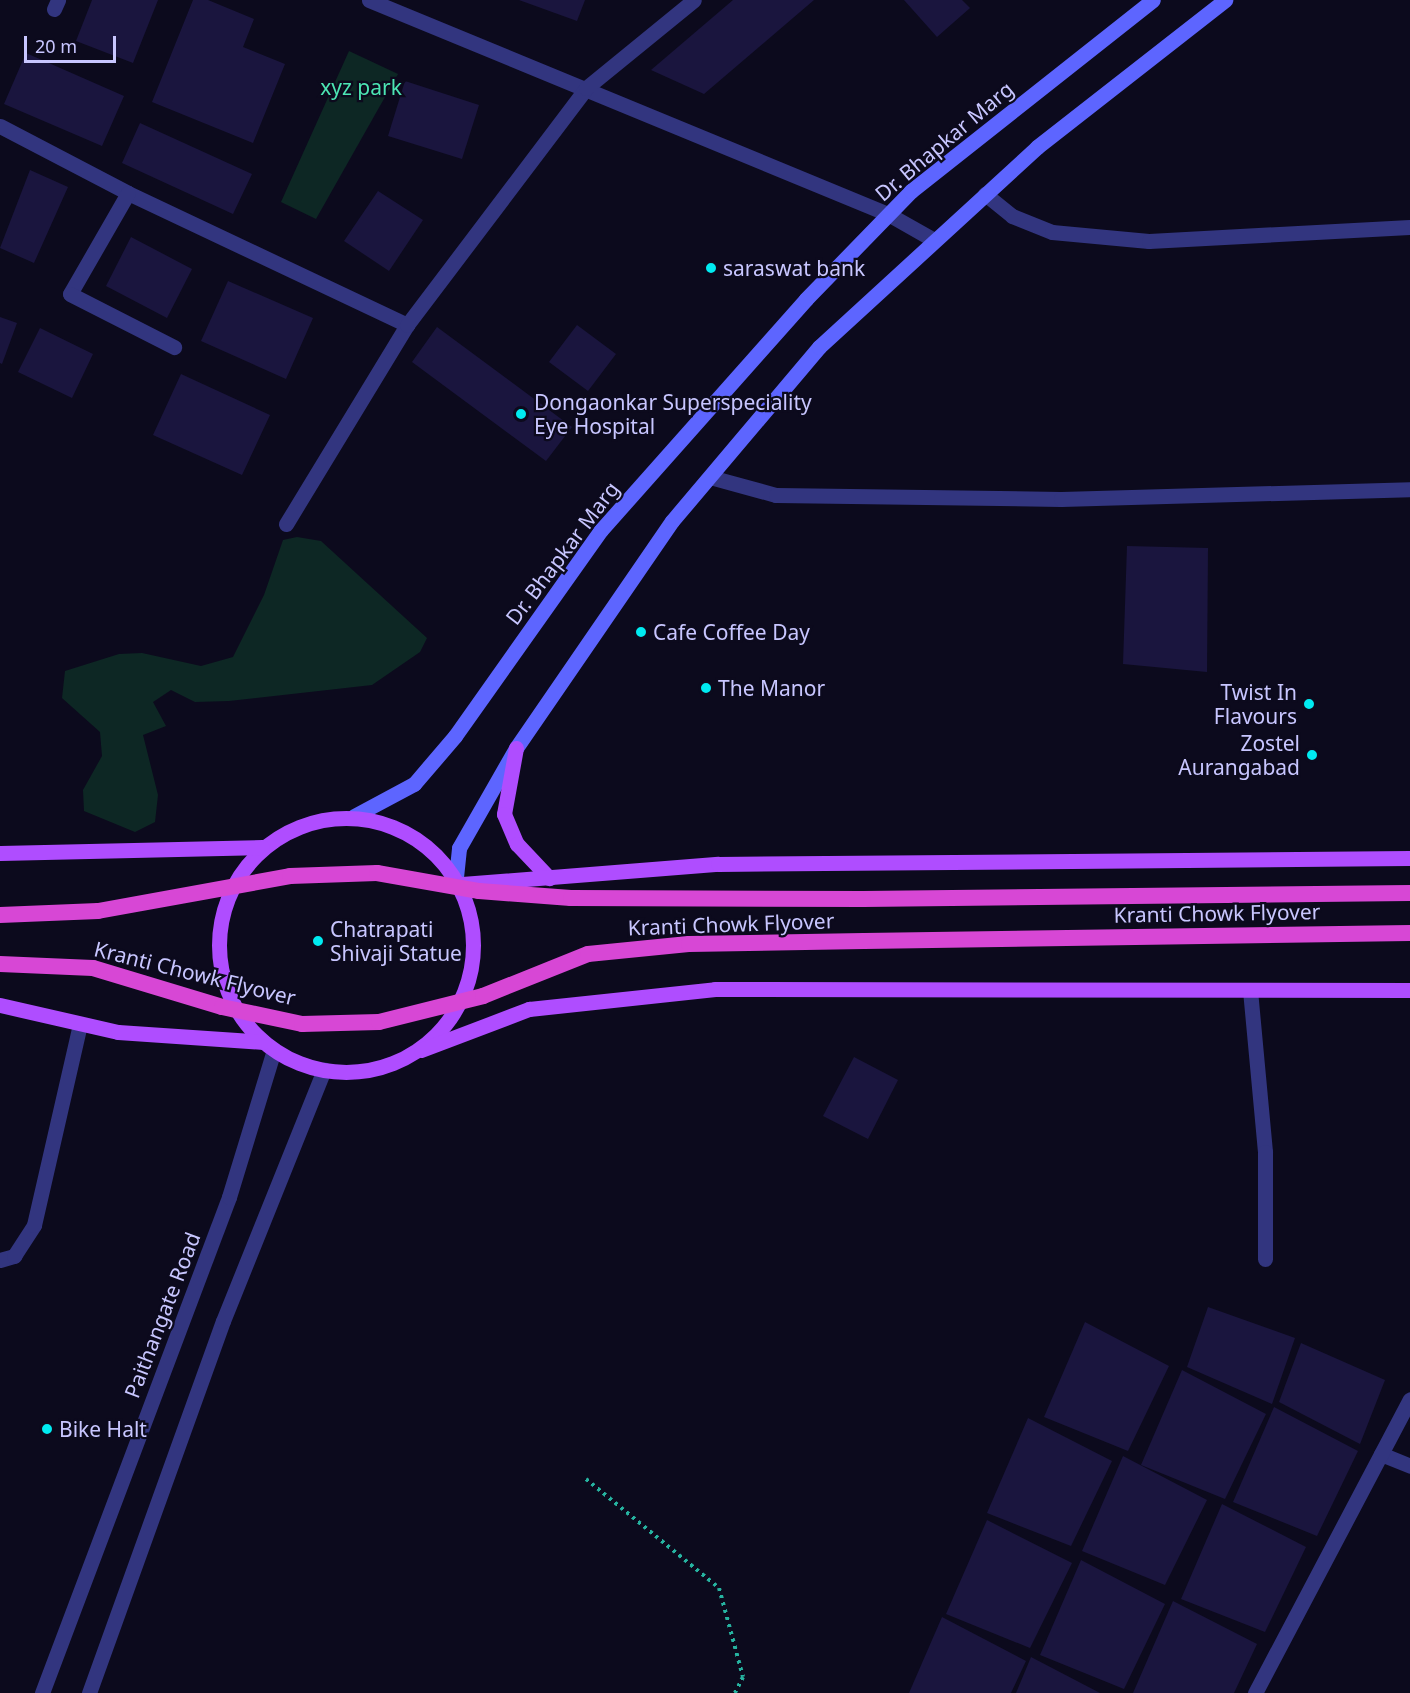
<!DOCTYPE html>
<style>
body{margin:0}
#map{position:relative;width:1410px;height:1693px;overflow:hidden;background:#0c0a1d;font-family:"Noto Sans",sans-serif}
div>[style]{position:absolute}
.green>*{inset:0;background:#0d2724}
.building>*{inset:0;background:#1a153e}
.path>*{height:4px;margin-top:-2px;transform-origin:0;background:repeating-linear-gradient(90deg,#26b3a0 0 3px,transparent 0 7.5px)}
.service>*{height:15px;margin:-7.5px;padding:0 7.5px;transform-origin:7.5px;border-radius:7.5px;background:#32357f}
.minor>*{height:15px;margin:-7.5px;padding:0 7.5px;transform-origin:7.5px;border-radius:7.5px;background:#32357f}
.tertiary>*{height:15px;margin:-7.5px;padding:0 7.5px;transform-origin:7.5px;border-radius:7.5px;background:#32357f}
.secondary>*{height:15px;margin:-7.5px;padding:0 7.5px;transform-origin:7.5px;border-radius:7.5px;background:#5d65ff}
.primary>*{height:15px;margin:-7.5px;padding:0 7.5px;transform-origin:7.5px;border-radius:7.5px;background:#af4dff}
.primary>.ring{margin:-7.5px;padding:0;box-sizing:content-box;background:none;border:15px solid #af4dff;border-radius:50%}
.trunk>*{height:16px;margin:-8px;padding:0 8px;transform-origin:8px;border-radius:8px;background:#d747d5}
.trunk-bridge>*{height:16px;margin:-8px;padding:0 8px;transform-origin:8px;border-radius:8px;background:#d747d5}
.dots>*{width:16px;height:16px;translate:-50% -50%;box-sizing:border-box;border:3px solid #0c0a1d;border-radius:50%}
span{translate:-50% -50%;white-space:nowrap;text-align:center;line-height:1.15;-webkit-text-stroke:4.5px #0c0a1d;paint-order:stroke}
.park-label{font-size:21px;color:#4ce5b3}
.street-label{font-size:21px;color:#c8c6ff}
.poi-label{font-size:21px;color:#c8c6ff}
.left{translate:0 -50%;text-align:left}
.right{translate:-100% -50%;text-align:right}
.scale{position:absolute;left:24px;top:36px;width:92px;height:27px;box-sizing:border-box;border:3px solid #c8c6ff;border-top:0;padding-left:8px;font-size:18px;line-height:21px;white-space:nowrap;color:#c8c6ff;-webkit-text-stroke:4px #0c0a1d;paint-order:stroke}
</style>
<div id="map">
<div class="green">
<div style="clip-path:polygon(349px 51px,398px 74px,316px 219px,281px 202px)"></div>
<div style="clip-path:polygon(297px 537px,321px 541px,427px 638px,420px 652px,372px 685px,229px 701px,195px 702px,171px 690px,153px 702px,166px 726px,143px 735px,158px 795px,155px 822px,135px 832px,84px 811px,83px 790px,102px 756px,100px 732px,62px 698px,65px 671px,119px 654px,142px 653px,201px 666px,233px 657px,264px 595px,283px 540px)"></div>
</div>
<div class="building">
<div style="clip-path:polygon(92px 0,158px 0,133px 63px,76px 41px)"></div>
<div style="clip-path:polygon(193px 0,208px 0,254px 19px,243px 47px,285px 64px,253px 143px,152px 102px)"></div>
<div style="clip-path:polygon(519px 0,585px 0,577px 21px)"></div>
<div style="clip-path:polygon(733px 0,814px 0,704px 94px,651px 70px)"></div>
<div style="clip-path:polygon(904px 0,962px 0,970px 8px,937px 37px)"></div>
<div style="clip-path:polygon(26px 53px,124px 96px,102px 146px,4px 104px)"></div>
<div style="clip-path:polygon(405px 81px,479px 105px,462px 159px,388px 136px)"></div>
<div style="clip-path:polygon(140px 123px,252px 174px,233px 214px,122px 163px)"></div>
<div style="clip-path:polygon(30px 170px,68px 187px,34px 263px,0 248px)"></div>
<div style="clip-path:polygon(378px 191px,423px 220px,389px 271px,344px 241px)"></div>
<div style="clip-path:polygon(131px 237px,192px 269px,167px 318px,106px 286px)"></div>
<div style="clip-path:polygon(228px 281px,313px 318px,286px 379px,201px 341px)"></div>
<div style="clip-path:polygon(0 317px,17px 323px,2px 364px,0 363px)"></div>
<div style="clip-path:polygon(577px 325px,616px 354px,588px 391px,549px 362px)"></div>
<div style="clip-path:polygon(437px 327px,572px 427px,546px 461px,412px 362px)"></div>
<div style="clip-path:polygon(40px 328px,93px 354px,72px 398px,18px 372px)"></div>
<div style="clip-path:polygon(181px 374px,270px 415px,242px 475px,153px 435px)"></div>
<div style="clip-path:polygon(1127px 546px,1208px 548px,1207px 672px,1123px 664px)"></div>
<div style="clip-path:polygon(854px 1057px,898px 1080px,868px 1139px,823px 1116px)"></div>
<div style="clip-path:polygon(1208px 1307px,1295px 1338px,1272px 1404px,1187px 1367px)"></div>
<div style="clip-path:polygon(1085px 1322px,1169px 1366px,1128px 1451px,1044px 1417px)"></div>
<div style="clip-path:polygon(1301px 1343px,1385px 1380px,1360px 1444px,1279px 1402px)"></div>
<div style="clip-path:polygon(1182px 1370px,1266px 1414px,1225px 1499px,1141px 1465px)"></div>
<div style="clip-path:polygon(1274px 1407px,1358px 1451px,1317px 1536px,1233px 1502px)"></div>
<div style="clip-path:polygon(1028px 1418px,1112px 1461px,1071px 1546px,987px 1513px)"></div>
<div style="clip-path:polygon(1123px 1456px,1207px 1500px,1165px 1585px,1082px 1551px)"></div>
<div style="clip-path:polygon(1222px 1504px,1306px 1547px,1265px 1632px,1181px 1599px)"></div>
<div style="clip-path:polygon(987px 1520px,1072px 1563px,1030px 1648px,946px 1614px)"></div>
<div style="clip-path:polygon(1081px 1560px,1165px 1604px,1124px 1689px,1040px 1655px)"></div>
<div style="clip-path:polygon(1173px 1601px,1257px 1644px,1234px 1693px,1133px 1693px)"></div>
<div style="clip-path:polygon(942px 1617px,1026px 1661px,1011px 1693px,909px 1693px)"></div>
<div style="clip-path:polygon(1031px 1657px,1100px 1693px,1016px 1693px)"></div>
</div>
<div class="path">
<div style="left:586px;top:1479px;width:172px;rotate:39.3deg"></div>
<div style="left:719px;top:1588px;width:92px;rotate:74.9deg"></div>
<div style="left:743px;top:1677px;width:18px;rotate:117deg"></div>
</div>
<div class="service">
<div style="left:985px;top:194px;width:35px;rotate:39deg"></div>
<div style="left:1012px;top:216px;width:43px;rotate:21.8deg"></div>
<div style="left:1052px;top:232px;width:97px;rotate:5.3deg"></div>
<div style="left:1149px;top:241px;width:261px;rotate:-3.1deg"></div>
<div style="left:710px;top:477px;width:68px;rotate:15.3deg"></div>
<div style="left:776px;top:495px;width:285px;rotate:0.8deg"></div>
<div style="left:1061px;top:499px;width:349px;rotate:-1.6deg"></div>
<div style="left:1250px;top:990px;width:163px;rotate:84.7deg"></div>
<div style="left:1265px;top:1152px;width:107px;rotate:90deg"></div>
</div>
<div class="minor">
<div style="left:369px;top:0;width:561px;rotate:22.41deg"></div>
<div style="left:888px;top:214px;width:53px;rotate:29.5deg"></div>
<div style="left:54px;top:9px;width:10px;rotate:-66deg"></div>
<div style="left:0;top:126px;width:144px;rotate:27.6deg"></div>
<div style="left:128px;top:193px;width:309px;rotate:25.3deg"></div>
<div style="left:128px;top:193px;width:116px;rotate:119.9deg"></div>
<div style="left:70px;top:294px;width:117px;rotate:27deg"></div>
<div style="left:286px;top:524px;width:233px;rotate:-58.7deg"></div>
<div style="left:407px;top:325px;width:297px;rotate:-52.9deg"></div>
<div style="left:586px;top:88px;width:139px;rotate:-39.2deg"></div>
<div style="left:0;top:1260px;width:15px;rotate:-16deg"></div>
<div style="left:14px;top:1256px;width:37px;rotate:-57deg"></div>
<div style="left:34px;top:1225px;width:206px;rotate:-77.1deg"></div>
<div style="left:1381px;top:1454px;width:31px;rotate:22deg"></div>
<div style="left:1255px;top:1693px;width:332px;rotate:-62.2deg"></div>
</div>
<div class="tertiary">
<div style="left:42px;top:1693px;width:530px;rotate:-69.34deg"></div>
<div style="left:229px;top:1197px;width:154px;rotate:-73deg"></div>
<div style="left:89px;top:1693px;width:395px;rotate:-70.2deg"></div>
<div style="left:223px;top:1321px;width:271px;rotate:-68.1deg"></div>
</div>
<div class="secondary">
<div style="left:354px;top:816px;width:68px;rotate:-28.1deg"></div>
<div style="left:414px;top:784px;width:63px;rotate:-49.5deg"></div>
<div style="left:455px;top:736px;width:252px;rotate:-54.7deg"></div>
<div style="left:601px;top:530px;width:309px;rotate:-48.4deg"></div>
<div style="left:806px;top:299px;width:151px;rotate:-45.8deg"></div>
<div style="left:911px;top:191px;width:308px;rotate:-38.3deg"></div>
<div style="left:456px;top:877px;width:29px;rotate:-84deg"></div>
<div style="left:459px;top:848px;width:115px;rotate:-60.3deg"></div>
<div style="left:516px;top:748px;width:275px;rotate:-55.5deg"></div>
<div style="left:672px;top:521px;width:228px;rotate:-49.8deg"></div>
<div style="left:819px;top:347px;width:296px;rotate:-42.5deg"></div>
<div style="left:1037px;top:147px;width:239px;rotate:-38deg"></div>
</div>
<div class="primary">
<div style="left:516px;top:748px;width:67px;rotate:100.3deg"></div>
<div style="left:504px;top:814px;width:33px;rotate:67deg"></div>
<div style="left:517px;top:844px;width:47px;rotate:46.7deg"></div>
<div class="ring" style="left:219px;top:818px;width:239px;height:239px"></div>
<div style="left:0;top:853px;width:262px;rotate:-1.3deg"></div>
<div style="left:462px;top:884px;width:257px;rotate:-4.5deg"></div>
<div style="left:718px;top:864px;width:692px;rotate:-0.5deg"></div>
<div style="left:0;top:1005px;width:121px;rotate:12.9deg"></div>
<div style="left:118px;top:1032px;width:146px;rotate:3.9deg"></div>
<div style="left:421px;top:1050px;width:116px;rotate:-20.8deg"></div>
<div style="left:529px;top:1009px;width:187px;rotate:-6.1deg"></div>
<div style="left:715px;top:989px;width:695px;rotate:0.08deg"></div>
</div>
<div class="trunk">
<div style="left:863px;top:899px;width:547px;rotate:-0.63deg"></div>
<div style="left:864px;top:941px;width:546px;rotate:-0.84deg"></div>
</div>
<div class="trunk-bridge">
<div style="left:0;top:915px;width:98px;rotate:-2.3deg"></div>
<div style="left:98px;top:911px;width:195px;rotate:-10.3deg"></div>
<div style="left:290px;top:876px;width:87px;rotate:-2deg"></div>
<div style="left:377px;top:873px;width:104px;rotate:10deg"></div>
<div style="left:479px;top:891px;width:92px;rotate:4.4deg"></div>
<div style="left:571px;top:898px;width:292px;rotate:0.2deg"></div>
<div style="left:0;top:964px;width:93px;rotate:2.5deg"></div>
<div style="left:93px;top:968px;width:135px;rotate:16.8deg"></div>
<div style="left:222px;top:1007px;width:82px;rotate:12deg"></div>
<div style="left:302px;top:1024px;width:77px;rotate:-1.5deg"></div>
<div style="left:379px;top:1022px;width:107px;rotate:-14deg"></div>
<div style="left:483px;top:996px;width:113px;rotate:-21.8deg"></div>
<div style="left:588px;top:954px;width:101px;rotate:-5.7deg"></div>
<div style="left:689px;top:944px;width:175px;rotate:-1deg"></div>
</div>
<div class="dots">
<div style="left:711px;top:268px;background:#00ebf1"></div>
<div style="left:521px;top:414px;background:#00ebf1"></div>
<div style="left:641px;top:632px;background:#00ebf1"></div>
<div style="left:706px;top:688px;background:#00ebf1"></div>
<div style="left:1309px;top:704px;background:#00ebf1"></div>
<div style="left:1312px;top:755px;background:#00ebf1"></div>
<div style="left:318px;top:941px;background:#00ebf1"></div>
<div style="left:47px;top:1429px;background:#00ebf1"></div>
</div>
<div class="park-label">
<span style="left:361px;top:87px">xyz park</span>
</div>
<div class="street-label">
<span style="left:944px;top:141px;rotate:-40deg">Dr. Bhapkar Marg</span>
<span style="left:562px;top:553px;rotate:-53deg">Dr. Bhapkar Marg</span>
<span style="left:1217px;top:913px;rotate:-1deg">Kranti Chowk Flyover</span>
<span style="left:731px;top:924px;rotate:-2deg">Kranti Chowk Flyover</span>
<span style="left:195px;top:973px;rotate:14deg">Kranti Chowk Flyover</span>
<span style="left:162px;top:1315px;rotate:-69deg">Paithangate Road</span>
</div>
<div class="poi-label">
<span class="left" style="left:723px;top:268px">saraswat bank</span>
<span class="left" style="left:534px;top:414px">Dongaonkar Superspeciality<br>Eye Hospital</span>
<span class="left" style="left:653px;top:632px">Cafe Coffee Day</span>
<span class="left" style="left:718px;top:688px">The Manor</span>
<span class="right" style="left:1297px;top:704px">Twist In<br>Flavours</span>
<span class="right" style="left:1300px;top:755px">Zostel<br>Aurangabad</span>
<span class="left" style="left:330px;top:941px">Chatrapati<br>Shivaji Statue</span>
<span class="left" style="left:59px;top:1429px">Bike Halt</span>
</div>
<div class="scale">20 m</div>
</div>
